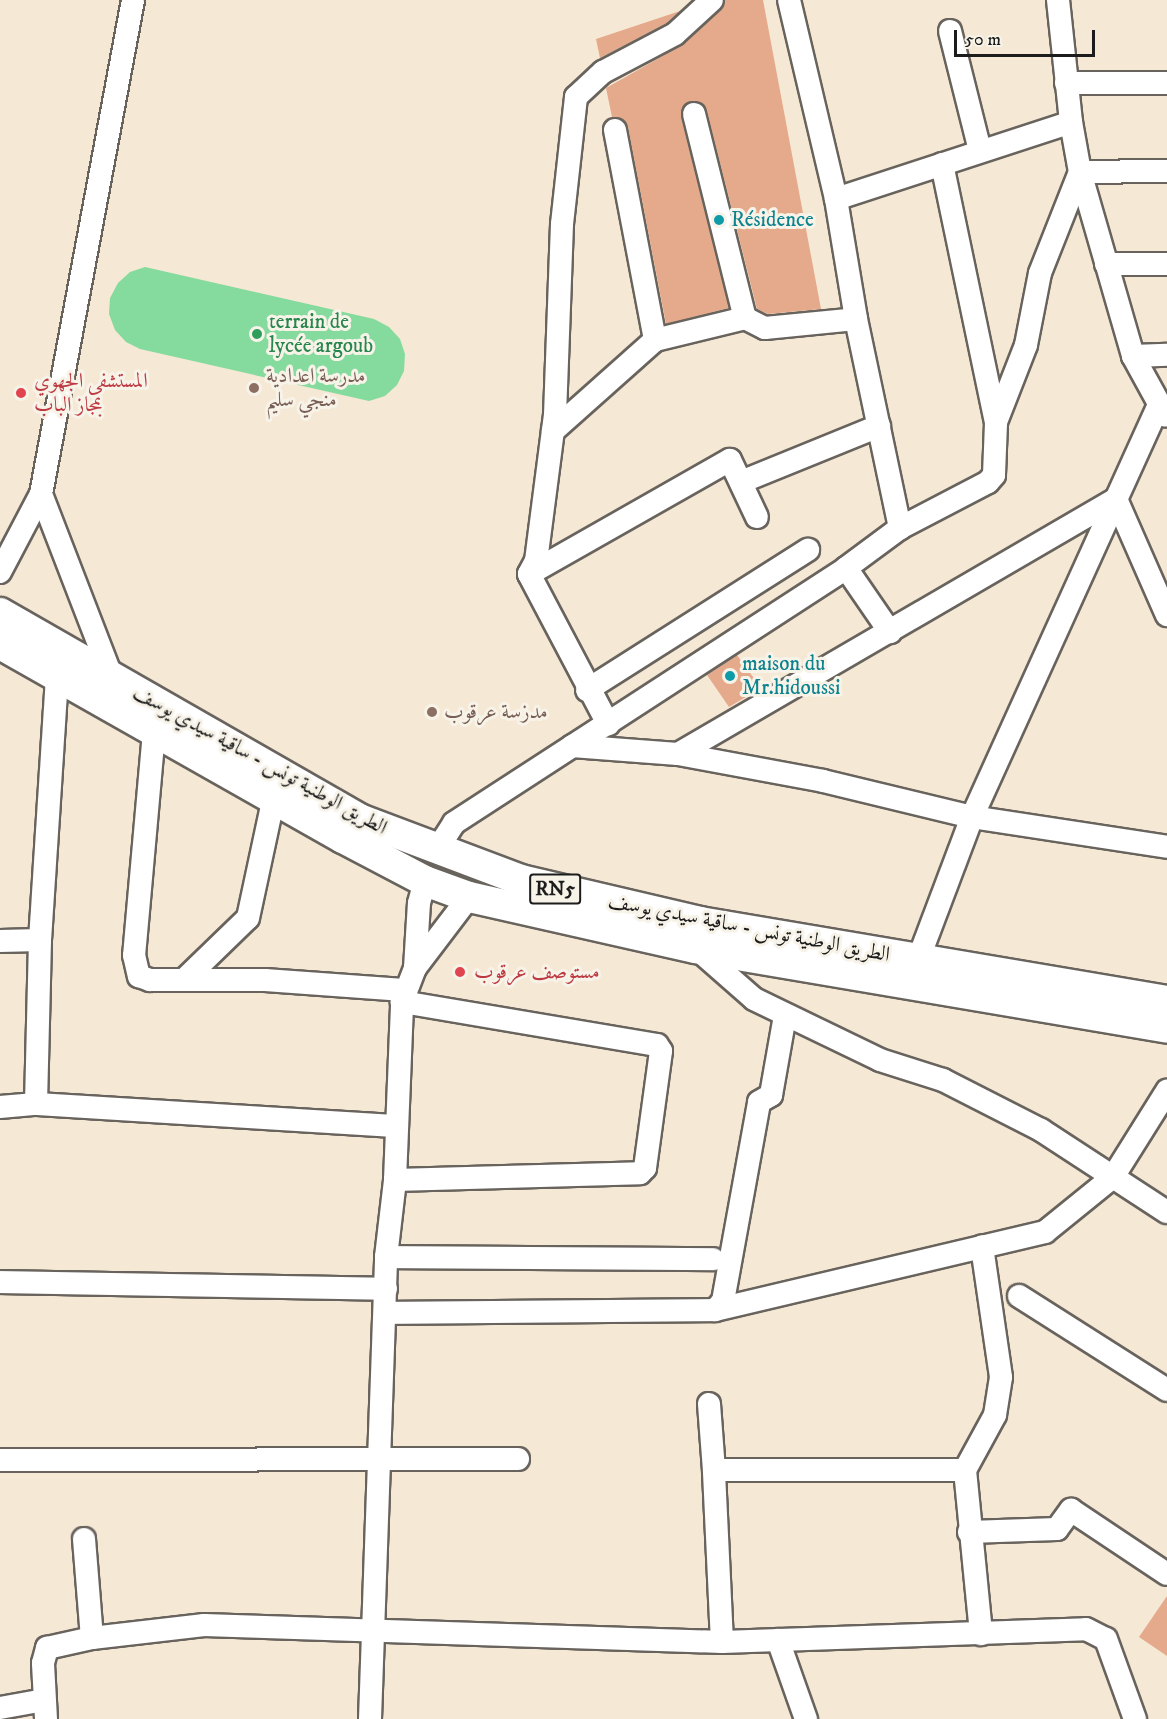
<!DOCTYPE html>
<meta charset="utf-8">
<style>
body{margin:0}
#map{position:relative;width:1167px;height:1719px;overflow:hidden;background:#f5e8d5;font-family:"IM FELL DW Pica",Amiri,serif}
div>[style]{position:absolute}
.green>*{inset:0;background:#85da9d}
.building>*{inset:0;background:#e5aa8b}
.roads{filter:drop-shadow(2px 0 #68635d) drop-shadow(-2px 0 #68635d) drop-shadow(0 2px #68635d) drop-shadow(0 -2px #68635d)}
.minor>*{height:22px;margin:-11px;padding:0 11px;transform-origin:11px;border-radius:11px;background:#fff}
.major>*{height:30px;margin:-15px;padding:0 15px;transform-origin:15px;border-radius:15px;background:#fff}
.dots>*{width:16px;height:16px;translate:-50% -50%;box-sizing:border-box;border:3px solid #f7f3e8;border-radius:50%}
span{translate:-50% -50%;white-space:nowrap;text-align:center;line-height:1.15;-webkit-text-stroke:6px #f7f3e8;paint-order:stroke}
.shield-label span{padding:2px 4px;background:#f7f3e8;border:2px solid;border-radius:4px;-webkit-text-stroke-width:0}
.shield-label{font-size:20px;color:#1c1c1c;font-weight:700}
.culture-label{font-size:21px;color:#0d838f}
.left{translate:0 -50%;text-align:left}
.leisure-label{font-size:21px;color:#27864d}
.education-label{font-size:21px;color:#785e54}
.health-label{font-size:21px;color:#be3a42}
.street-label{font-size:21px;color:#1c1c1c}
.scale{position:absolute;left:954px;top:30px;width:141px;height:27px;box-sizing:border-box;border:3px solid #1c1c1c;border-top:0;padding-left:8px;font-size:18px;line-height:21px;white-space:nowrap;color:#1c1c1c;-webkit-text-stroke:4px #f7f3e8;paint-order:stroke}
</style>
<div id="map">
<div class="green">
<div style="clip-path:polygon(145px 267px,374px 319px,389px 327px,400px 339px,405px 354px,404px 371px,397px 385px,385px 396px,369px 401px,140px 349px,126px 342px,115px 330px,109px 314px,110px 298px,118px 283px,130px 272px)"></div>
</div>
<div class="building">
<div style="clip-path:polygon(725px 0,763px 0,821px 309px,768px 314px,757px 309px,707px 111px,703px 104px,691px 101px,684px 105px,681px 117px,729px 308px,666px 324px,628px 127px,620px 118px,612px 117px,606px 88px,684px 44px,721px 10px)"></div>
<div style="clip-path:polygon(680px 11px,667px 23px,600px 58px,596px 39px)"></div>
<div style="clip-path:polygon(737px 655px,761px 688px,729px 707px,707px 675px)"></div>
<div style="clip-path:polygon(1167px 1596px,1167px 1656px,1139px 1637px)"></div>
</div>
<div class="roads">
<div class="minor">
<div style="left:789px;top:0;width:204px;rotate:76.7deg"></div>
<div style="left:836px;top:199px;width:122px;rotate:80.5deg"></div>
<div style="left:856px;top:319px;width:214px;rotate:78.1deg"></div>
<div style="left:1058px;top:0;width:123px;rotate:83.9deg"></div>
<div style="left:1071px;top:122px;width:51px;rotate:79.8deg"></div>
<div style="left:1080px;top:172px;width:191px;rotate:73.9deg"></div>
<div style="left:1133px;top:356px;width:68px;rotate:61.2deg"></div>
<div style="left:950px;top:31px;width:123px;rotate:75.9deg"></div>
<div style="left:1066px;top:83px;width:101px"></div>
<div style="left:694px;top:114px;width:210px;rotate:76deg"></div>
<div style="left:745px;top:318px;width:22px;rotate:27deg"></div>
<div style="left:765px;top:328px;width:91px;rotate:-5.6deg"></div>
<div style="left:615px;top:130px;width:214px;rotate:79.2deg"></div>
<div style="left:655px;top:340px;width:93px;rotate:-13.7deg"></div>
<div style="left:942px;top:164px;width:264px;rotate:78.2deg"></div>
<div style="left:836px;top:199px;width:247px;rotate:-18.1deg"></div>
<div style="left:1106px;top:264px;width:61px"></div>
<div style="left:1133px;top:356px;width:34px;rotate:-2deg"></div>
<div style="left:553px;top:431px;width:137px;rotate:-41.7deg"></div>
<div style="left:741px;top:482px;width:149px;rotate:-22.1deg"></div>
<div style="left:41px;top:494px;width:197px;rotate:68.9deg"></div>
<div style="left:846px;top:568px;width:78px;rotate:55.5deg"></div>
<div style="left:0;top:572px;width:88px;rotate:-62.3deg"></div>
<div style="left:41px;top:494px;width:502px;rotate:-79.45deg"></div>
<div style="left:529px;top:574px;width:15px;rotate:-62deg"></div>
<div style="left:536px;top:561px;width:147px;rotate:-82.6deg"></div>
<div style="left:555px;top:415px;width:191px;rotate:-87.9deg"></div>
<div style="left:562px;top:224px;width:128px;rotate:-83.7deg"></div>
<div style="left:576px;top:97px;width:37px;rotate:-43deg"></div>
<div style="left:603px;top:72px;width:81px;rotate:-27.8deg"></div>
<div style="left:675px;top:34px;width:50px;rotate:-42.6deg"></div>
<div style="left:529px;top:574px;width:231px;rotate:-29.6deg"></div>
<div style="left:730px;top:460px;width:63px;rotate:64.7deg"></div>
<div style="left:529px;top:574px;width:170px;rotate:62.2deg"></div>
<div style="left:587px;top:690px;width:262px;rotate:-32.4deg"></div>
<div style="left:154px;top:732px;width:224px;rotate:95.1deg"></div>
<div style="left:134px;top:955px;width:22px;rotate:77deg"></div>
<div style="left:139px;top:976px;width:12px;rotate:20deg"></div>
<div style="left:150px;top:980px;width:115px"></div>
<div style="left:265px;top:980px;width:139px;rotate:4.1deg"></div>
<div style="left:572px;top:746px;width:106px;rotate:4.3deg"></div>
<div style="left:678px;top:754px;width:147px;rotate:10.5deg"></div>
<div style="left:823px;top:781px;width:153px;rotate:13.6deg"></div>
<div style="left:972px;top:817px;width:197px;rotate:8.7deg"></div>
<div style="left:678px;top:754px;width:507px;rotate:-30.21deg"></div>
<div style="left:1116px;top:499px;width:127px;rotate:66.3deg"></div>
<div style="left:436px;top:851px;width:33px;rotate:-57deg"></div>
<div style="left:454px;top:823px;width:468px;rotate:-33deg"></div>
<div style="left:846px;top:568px;width:67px;rotate:-36.5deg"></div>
<div style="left:900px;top:528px;width:99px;rotate:-27.6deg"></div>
<div style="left:988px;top:482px;width:9px;rotate:-49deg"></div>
<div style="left:994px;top:475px;width:53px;rotate:-87.8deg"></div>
<div style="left:996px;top:422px;width:83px;rotate:-68.7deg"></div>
<div style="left:1026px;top:345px;width:73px;rotate:-79deg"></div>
<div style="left:1040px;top:273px;width:109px;rotate:-68.4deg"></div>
<div style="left:1080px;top:172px;width:87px;rotate:-0.7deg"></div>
<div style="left:0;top:941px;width:40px;rotate:-1.4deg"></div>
<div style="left:696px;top:948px;width:77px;rotate:41.3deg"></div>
<div style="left:754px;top:999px;width:140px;rotate:25.8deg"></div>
<div style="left:880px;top:1060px;width:66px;rotate:17.6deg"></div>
<div style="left:943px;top:1080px;width:110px;rotate:27deg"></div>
<div style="left:1041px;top:1130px;width:150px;rotate:33.1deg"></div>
<div style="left:918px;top:960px;width:153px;rotate:-69.3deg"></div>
<div style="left:972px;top:817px;width:452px;rotate:-65.6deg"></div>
<div style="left:415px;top:968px;width:65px;rotate:-86.5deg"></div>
<div style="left:419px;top:903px;width:23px;rotate:-75deg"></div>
<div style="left:186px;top:978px;width:86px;rotate:-44.1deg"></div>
<div style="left:248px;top:918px;width:109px;rotate:-77.9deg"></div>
<div style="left:271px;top:811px;width:13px;rotate:-61deg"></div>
<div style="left:36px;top:1104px;width:164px;rotate:-88.6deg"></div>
<div style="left:40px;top:940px;width:263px;rotate:-86.3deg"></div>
<div style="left:0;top:1107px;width:36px;rotate:-5deg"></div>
<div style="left:36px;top:1104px;width:360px;rotate:3.5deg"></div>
<div style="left:395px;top:1180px;width:245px;rotate:-1.6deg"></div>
<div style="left:640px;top:1173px;width:7px;rotate:-45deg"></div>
<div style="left:645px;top:1168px;width:118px;rotate:-82.2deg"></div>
<div style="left:661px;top:1051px;width:7px;rotate:-124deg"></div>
<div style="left:657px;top:1045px;width:259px;rotate:-170.4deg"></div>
<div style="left:386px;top:1257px;width:327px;rotate:0.4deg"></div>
<div style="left:0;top:1282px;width:386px;rotate:1deg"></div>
<div style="left:1019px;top:1296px;width:175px;rotate:32.4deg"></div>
<div style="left:715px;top:1310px;width:12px;rotate:-48deg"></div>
<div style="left:723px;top:1301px;width:202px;rotate:-79.7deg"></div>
<div style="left:759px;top:1102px;width:14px;rotate:-30deg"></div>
<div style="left:771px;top:1095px;width:80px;rotate:-80deg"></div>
<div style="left:387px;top:1313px;width:328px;rotate:-0.5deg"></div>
<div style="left:715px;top:1310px;width:339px;rotate:-13.3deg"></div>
<div style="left:1045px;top:1232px;width:87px;rotate:-39deg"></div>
<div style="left:1113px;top:1177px;width:102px;rotate:-57.9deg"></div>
<div style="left:709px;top:1404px;width:66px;rotate:85.7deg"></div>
<div style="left:0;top:1460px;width:518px;rotate:-0.11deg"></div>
<div style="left:965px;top:1470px;width:63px;rotate:-61.4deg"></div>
<div style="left:995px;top:1415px;width:38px;rotate:-81deg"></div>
<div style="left:1001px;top:1377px;width:132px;rotate:-98.3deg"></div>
<div style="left:969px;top:1532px;width:88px;rotate:-2deg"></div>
<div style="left:1057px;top:1529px;width:24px;rotate:-54deg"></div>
<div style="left:1071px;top:1510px;width:115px;rotate:33.7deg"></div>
<div style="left:84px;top:1539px;width:99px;rotate:85.4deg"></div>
<div style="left:778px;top:1640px;width:84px;rotate:70.5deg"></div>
<div style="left:722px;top:1642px;width:172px;rotate:-92.7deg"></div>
<div style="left:714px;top:1470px;width:251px"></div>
<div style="left:965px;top:1470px;width:165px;rotate:84.4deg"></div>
<div style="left:0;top:1708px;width:45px;rotate:-10.3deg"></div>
<div style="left:46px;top:1719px;width:56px;rotate:-93.1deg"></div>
<div style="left:43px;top:1663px;width:16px;rotate:-75deg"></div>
<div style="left:47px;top:1648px;width:46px;rotate:-12.5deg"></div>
<div style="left:92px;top:1638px;width:113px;rotate:-6.6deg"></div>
<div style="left:204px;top:1625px;width:518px;rotate:1.88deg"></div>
<div style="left:722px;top:1642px;width:364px;rotate:-2deg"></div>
<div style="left:1086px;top:1629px;width:22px;rotate:27deg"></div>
<div style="left:1106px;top:1639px;width:85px;rotate:70.1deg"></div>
<div style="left:370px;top:1719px;width:462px;rotate:-88deg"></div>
<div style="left:386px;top:1257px;width:78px;rotate:-83.3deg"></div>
<div style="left:395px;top:1180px;width:178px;rotate:-87.7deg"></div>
<div style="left:402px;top:1002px;width:36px;rotate:-69deg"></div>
<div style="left:415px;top:968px;width:89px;rotate:-52.7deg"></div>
</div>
<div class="major">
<div style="left:0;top:613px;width:417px;rotate:29.8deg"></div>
<div style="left:362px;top:820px;width:170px;rotate:20.7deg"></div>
<div style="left:521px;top:880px;width:184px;rotate:13.2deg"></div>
<div style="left:700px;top:922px;width:474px;rotate:9.6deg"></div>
<div style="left:0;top:644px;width:394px;rotate:29.5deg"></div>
<div style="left:343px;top:838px;width:93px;rotate:27.7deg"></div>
<div style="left:425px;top:881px;width:47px;rotate:20deg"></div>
<div style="left:469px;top:897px;width:233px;rotate:12.7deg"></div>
<div style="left:696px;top:948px;width:478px;rotate:9.6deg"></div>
</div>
</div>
<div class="dots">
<div style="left:719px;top:220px;background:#0f9aa8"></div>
<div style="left:257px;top:334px;background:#2e9e5b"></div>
<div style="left:254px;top:388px;background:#8d6e63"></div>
<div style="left:21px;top:393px;background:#e0444e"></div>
<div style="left:730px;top:676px;background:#0f9aa8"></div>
<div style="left:432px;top:712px;background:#8d6e63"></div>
<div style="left:460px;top:972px;background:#e0444e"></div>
</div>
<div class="shield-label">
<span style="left:555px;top:889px">RN5</span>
</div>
<div class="culture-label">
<span class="left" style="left:731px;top:220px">Résidence</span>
<span class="left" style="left:742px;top:676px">maison du<br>Mr.hidoussi</span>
</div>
<div class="leisure-label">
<span class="left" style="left:269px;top:334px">terrain de<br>lycée argoub</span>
</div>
<div class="education-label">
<span class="left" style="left:266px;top:388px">مدرسة اعدادية<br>منجي سليم</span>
<span class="left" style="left:444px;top:712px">مدزسة عرقوب</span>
</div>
<div class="health-label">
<span class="left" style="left:34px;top:393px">المستشفى الجهوي<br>بمجاز الباب</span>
<span class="left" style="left:474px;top:972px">مستوصف عرقوب</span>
</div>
<div class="street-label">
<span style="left:260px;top:760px;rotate:29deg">الطريق الوطنية تونس - ساقية سيدي يوسف</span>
<span style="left:749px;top:928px;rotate:11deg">الطريق الوطنية تونس - ساقية سيدي يوسف</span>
</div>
<div class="scale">50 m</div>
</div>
